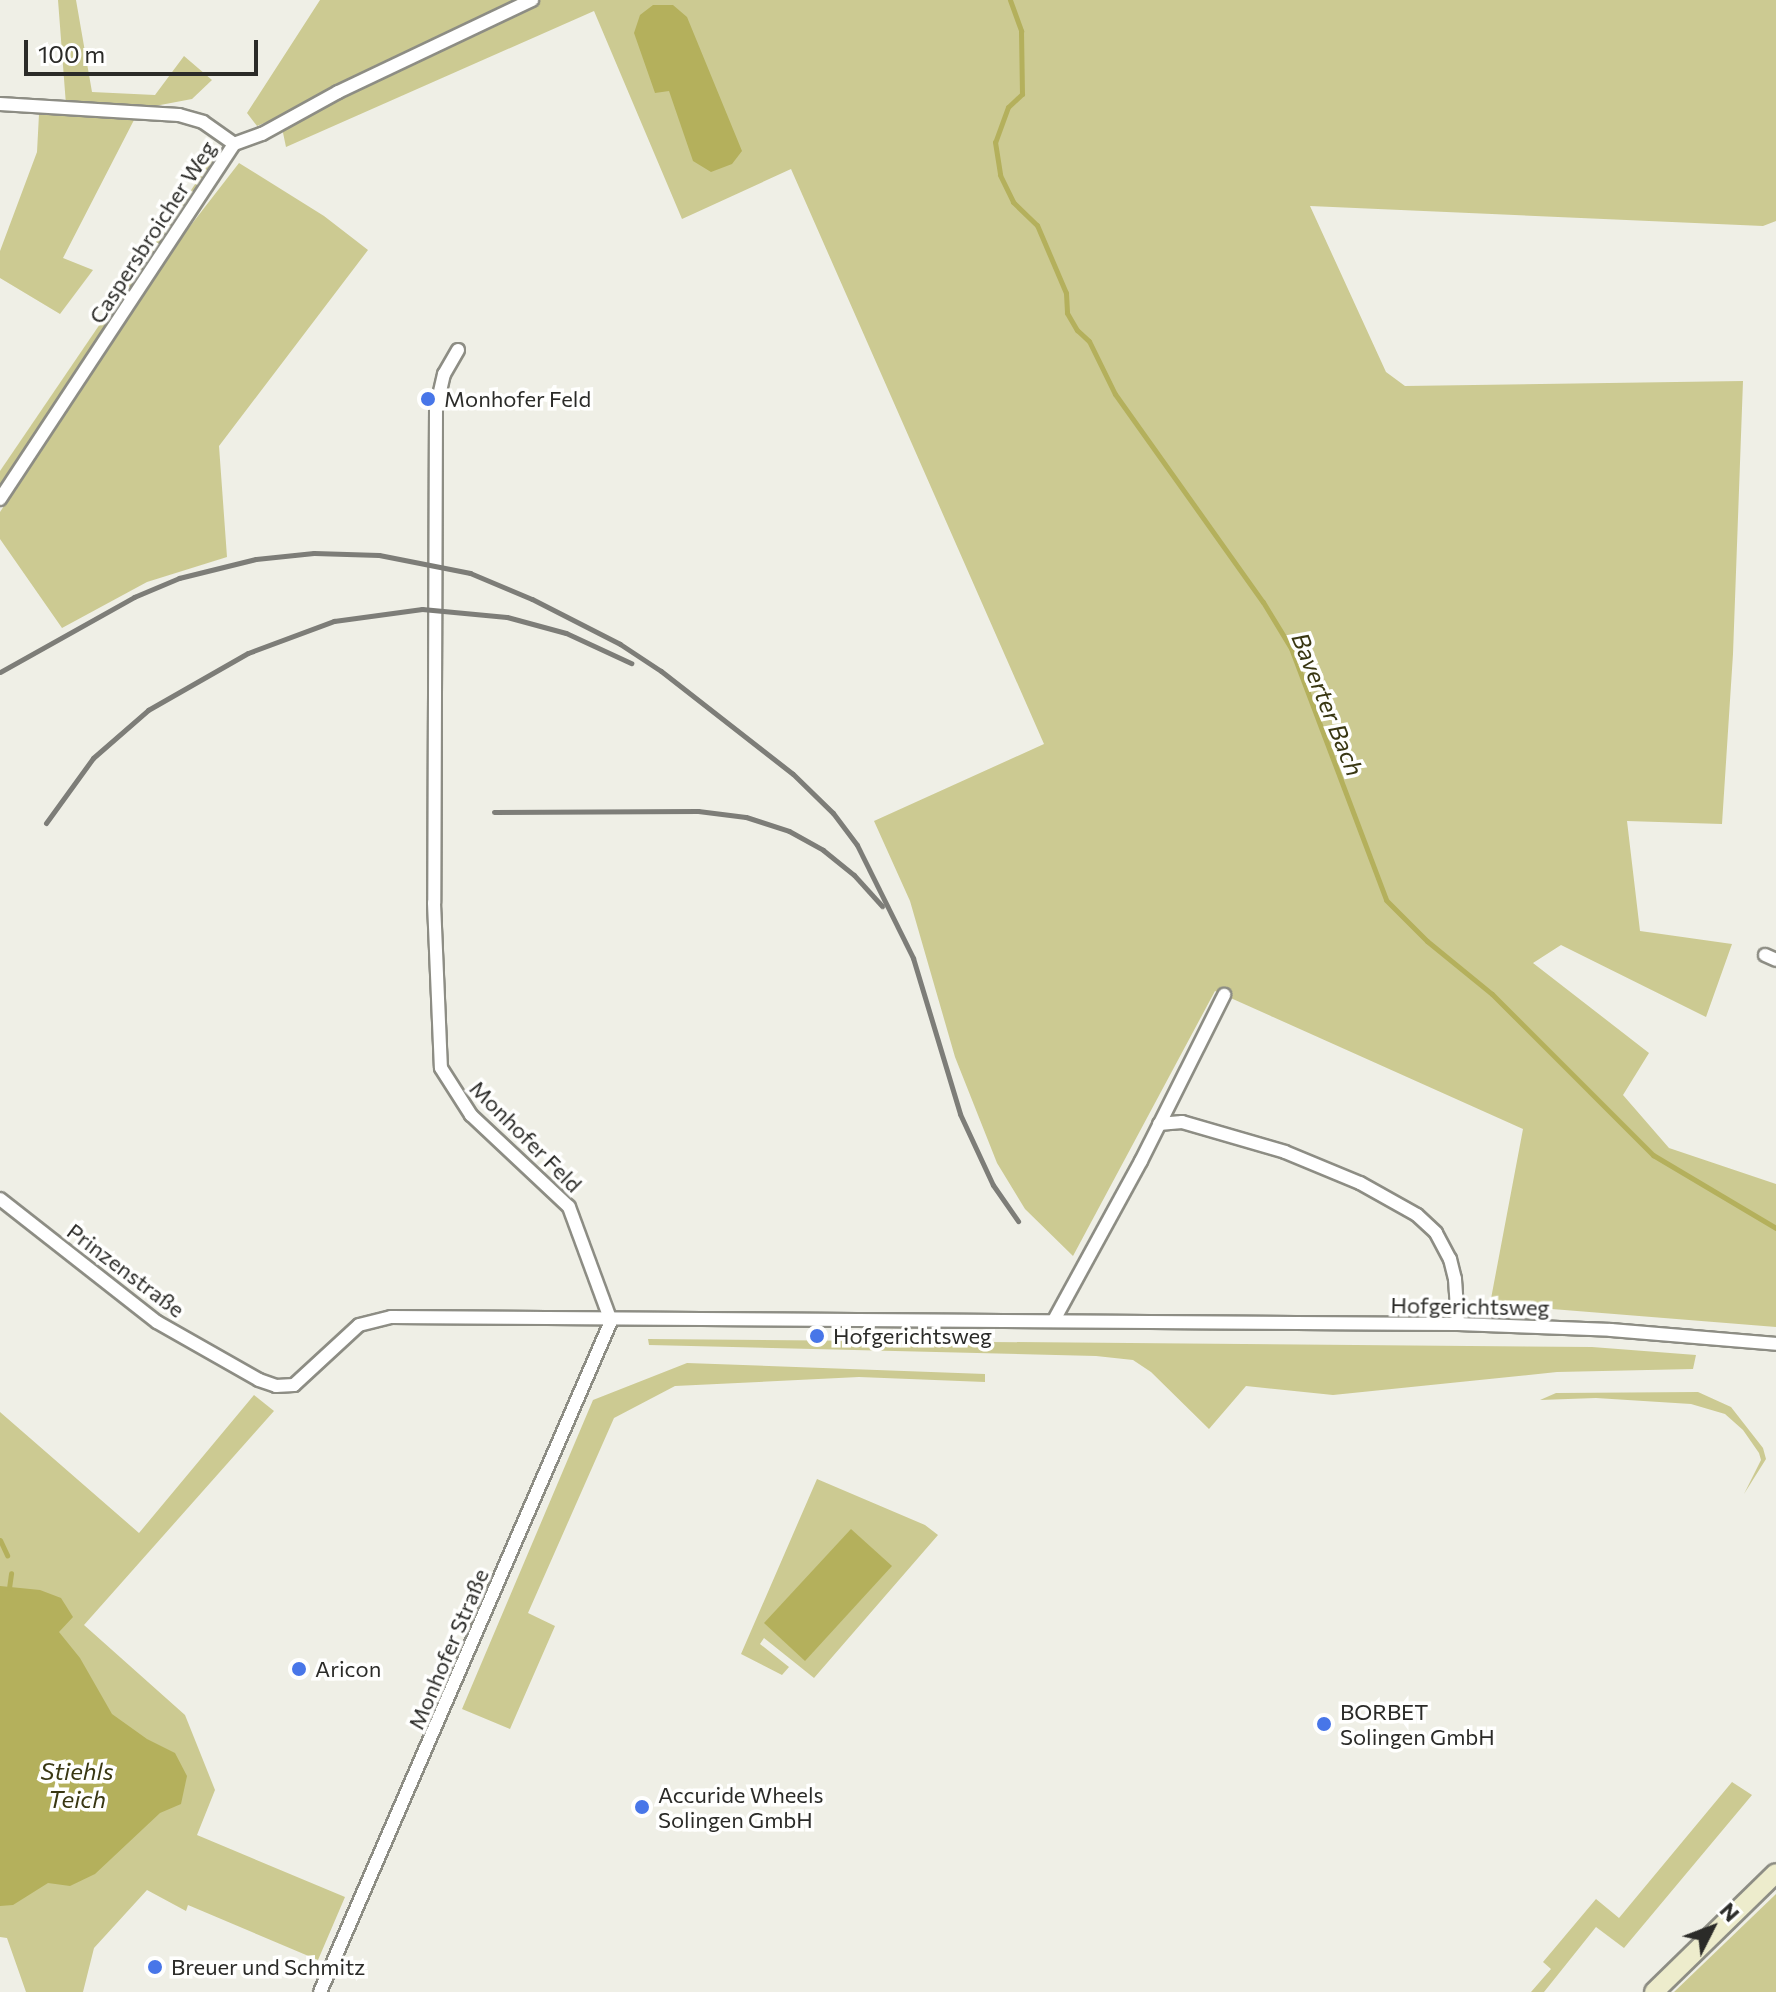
<!DOCTYPE html>
<meta charset="utf-8">
<style>
body{margin:0}
#map{position:relative;width:1776px;height:1992px;overflow:hidden;background:#efefe6;font-family:Commissioner,sans-serif}
div>[style]{position:absolute}
.green>*{inset:0;background:#ccca92}
.water>*{inset:0;background:#b4b05c}
.stream>*{height:5px;margin:-2.5px;padding:0 2.5px;transform-origin:2.5px;border-radius:2.5px;background:#b4b05c}
.roads{filter:drop-shadow(2px 0 #8d8d84) drop-shadow(-2px 0 #8d8d84) drop-shadow(0 2px #8d8d84) drop-shadow(0 -2px #8d8d84)}
.minor>*{height:12px;margin:-6px;padding:0 6px;transform-origin:6px;border-radius:6px;background:#fff}
.secondary>*{height:18px;margin:-9px;padding:0 9px;transform-origin:9px;border-radius:9px;background:#edeccc}
.rail>*{height:5px;margin:-2.5px;padding:0 2.5px;transform-origin:2.5px;border-radius:2.5px;background:#7d7d78}
.dots>*{width:22px;height:22px;translate:-50% -50%;box-sizing:border-box;border:4px solid #fffffe;border-radius:50%}
span{translate:-50% -50%;white-space:nowrap;text-align:center;line-height:1.15;-webkit-text-stroke:7px #fffffe;paint-order:stroke}
.street-label{font-size:22px;color:#2b2b28}
.poi-label{font-size:22px;color:#2b2b28}
.left{translate:0 -50%;text-align:left}
.water-label{font-size:24px;color:#393712;font-style:italic}
.north{position:absolute;left:1672px;top:1888px;width:80px;height:80px;-webkit-text-stroke:6px #fffffe;paint-order:stroke;rotate:48deg;font-size:22px;font-weight:700;line-height:32px;text-align:center;color:#2b2b28}
.north::after{content:'';display:block;margin:auto;width:28px;height:36px;background:#2b2b28;clip-path:polygon(50% 0,100% 100%,50% 72%,0 100%)}
.scale{position:absolute;left:24px;top:40px;width:234px;height:36px;box-sizing:border-box;border:4px solid #2b2b28;border-top:0;padding-left:10px;font-size:24px;line-height:28px;white-space:nowrap;color:#2b2b28;-webkit-text-stroke:6px #fffffe;paint-order:stroke}
</style>
<div id="map">
<div class="green">
<div style="clip-path:polygon(58px 0,76px 0,92px 92px,155px 95px,184px 56px,212px 80px,192px 99px,155px 106px,66px 105px)"></div>
<div style="clip-path:polygon(320px 0,1776px 0,1776px 221px,1763px 226px,1310px 206px,1386px 372px,1405px 386px,1743px 381px,1733px 654px,1722px 824px,1627px 821px,1640px 931px,1732px 944px,1706px 1017px,1561px 945px,1533px 963px,1649px 1053px,1623px 1095px,1669px 1148px,1776px 1184px,1776px 1327px,1490px 1304px,1523px 1129px,1215px 991px,1073px 1256px,1025px 1209px,997px 1163px,955px 1057px,910px 901px,874px 821px,1044px 744px,791px 169px,682px 219px,594px 11px,286px 147px,282px 128px,276px 118px,257px 126px,247px 113px)"></div>
<div style="clip-path:polygon(39px 114px,134px 120px,63px 258px,93px 270px,60px 314px,0 278px,0 251px,37px 152px)"></div>
<div style="clip-path:polygon(219px 149px,220px 156px,0 490px,0 471px)"></div>
<div style="clip-path:polygon(239px 163px,324px 216px,368px 250px,219px 446px,227px 557px,147px 582px,62px 628px,0 539px,0 512px,184px 234px)"></div>
<div style="clip-path:polygon(648px 1339px,1592px 1347px,1696px 1355px,1693px 1369px,1557px 1372px,1333px 1395px,1246px 1386px,1209px 1429px,1151px 1372px,1133px 1360px,1096px 1356px,649px 1345px)"></div>
<div style="clip-path:polygon(687px 1363px,985px 1374px,985px 1382px,859px 1377px,675px 1386px,614px 1418px,528px 1613px,555px 1626px,510px 1729px,462px 1709px,593px 1400px)"></div>
<div style="clip-path:polygon(1698px 1392px,1731px 1407px,1763px 1448px,1766px 1459px,1744px 1494px,1761px 1460px,1759px 1453px,1743px 1430px,1725px 1414px,1691px 1404px,1596px 1398px,1540px 1400px,1556px 1393px)"></div>
<div style="clip-path:polygon(254px 1395px,274px 1411px,84px 1625px,185px 1715px,215px 1790px,197px 1835px,345px 1897px,318px 1960px,188px 1905px,186px 1911px,147px 1890px,94px 1948px,83px 1992px,26px 1992px,7px 1938px,0 1937px,0 1412px,139px 1533px)"></div>
<div style="clip-path:polygon(817px 1479px,925px 1525px,938px 1535px,814px 1678px,764px 1638px,760px 1644px,789px 1667px,782px 1675px,741px 1654px)"></div>
<div style="clip-path:polygon(1732px 1782px,1752px 1795px,1624px 1948px,1596px 1927px,1544px 1992px,1531px 1992px,1551px 1969px,1543px 1962px,1596px 1899px,1619px 1918px)"></div>
<div style="clip-path:polygon(1776px 1894px,1776px 1992px,1674px 1992px)"></div>
</div>
<div class="water">
<div style="clip-path:polygon(653px 5px,673px 5px,687px 17px,742px 151px,732px 164px,711px 172px,693px 161px,669px 91px,655px 93px,634px 33px,640px 15px)"></div>
<div style="clip-path:polygon(851px 1529px,892px 1566px,805px 1661px,764px 1623px)"></div>
<div style="clip-path:polygon(0 1586px,40px 1590px,61px 1598px,73px 1617px,59px 1632px,80px 1658px,112px 1714px,147px 1739px,175px 1753px,187px 1776px,181px 1804px,160px 1813px,95px 1874px,70px 1886px,48px 1883px,13px 1905px,0 1906px)"></div>
</div>
<div class="stream">
<div style="left:1010px;top:0;width:33px;rotate:70deg"></div>
<div style="left:1021px;top:31px;width:63px;rotate:89.1deg"></div>
<div style="left:1022px;top:94px;width:19px;rotate:137deg"></div>
<div style="left:1008px;top:107px;width:37px;rotate:110deg"></div>
<div style="left:995px;top:142px;width:33px;rotate:81deg"></div>
<div style="left:1000px;top:175px;width:30px;rotate:64deg"></div>
<div style="left:1013px;top:202px;width:33px;rotate:44deg"></div>
<div style="left:1037px;top:225px;width:74px;rotate:66.9deg"></div>
<div style="left:1066px;top:293px;width:20px;rotate:87deg"></div>
<div style="left:1067px;top:313px;width:20px;rotate:60deg"></div>
<div style="left:1077px;top:330px;width:16px;rotate:43deg"></div>
<div style="left:1089px;top:341px;width:59px;rotate:63.9deg"></div>
<div style="left:1115px;top:394px;width:255px;rotate:54.6deg"></div>
<div style="left:1263px;top:602px;width:54px;rotate:58.7deg"></div>
<div style="left:1291px;top:648px;width:269px;rotate:69.3deg"></div>
<div style="left:1386px;top:900px;width:58px;rotate:45deg"></div>
<div style="left:1427px;top:941px;width:84px;rotate:39.2deg"></div>
<div style="left:1492px;top:994px;width:228px;rotate:45deg"></div>
<div style="left:1653px;top:1155px;width:143px;rotate:30.7deg"></div>
<div style="left:0;top:1540px;width:17px;rotate:65deg"></div>
<div style="left:9px;top:1588px;width:15px;rotate:-82deg"></div>
</div>
<div class="roads">
<div class="minor">
<div style="left:0;top:104px;width:179px;rotate:3.5deg"></div>
<div style="left:179px;top:115px;width:25px;rotate:16deg"></div>
<div style="left:203px;top:122px;width:38px;rotate:35deg"></div>
<div style="left:234px;top:144px;width:30px;rotate:-20deg"></div>
<div style="left:262px;top:134px;width:87px;rotate:-28.9deg"></div>
<div style="left:338px;top:92px;width:215px;rotate:-25.4deg"></div>
<div style="left:458px;top:350px;width:28px;rotate:120deg"></div>
<div style="left:444px;top:374px;width:35px;rotate:103deg"></div>
<div style="left:436px;top:408px;width:495px;rotate:90.2deg"></div>
<div style="left:434px;top:903px;width:165px;rotate:87.6deg"></div>
<div style="left:441px;top:1068px;width:56px;rotate:57.4deg"></div>
<div style="left:471px;top:1115px;width:134px;rotate:43.2deg"></div>
<div style="left:569px;top:1207px;width:121px;rotate:69.8deg"></div>
<div style="left:0;top:499px;width:425px;rotate:-56.6deg"></div>
<div style="left:1765px;top:955px;width:12px;rotate:24deg"></div>
<div style="left:1159px;top:1124px;width:23px;rotate:-5deg"></div>
<div style="left:1182px;top:1122px;width:107px;rotate:16.2deg"></div>
<div style="left:1285px;top:1152px;width:81px;rotate:22.5deg"></div>
<div style="left:1360px;top:1183px;width:65px;rotate:29.3deg"></div>
<div style="left:1417px;top:1215px;width:26px;rotate:43deg"></div>
<div style="left:1436px;top:1233px;width:30px;rotate:62deg"></div>
<div style="left:1450px;top:1259px;width:21px;rotate:76deg"></div>
<div style="left:1455px;top:1279px;width:45px;rotate:86.2deg"></div>
<div style="left:0;top:1199px;width:199px;rotate:38.1deg"></div>
<div style="left:157px;top:1322px;width:117px;rotate:29.6deg"></div>
<div style="left:259px;top:1380px;width:18px;rotate:19deg"></div>
<div style="left:276px;top:1386px;width:18px;rotate:-3deg"></div>
<div style="left:294px;top:1385px;width:88px;rotate:-42.7deg"></div>
<div style="left:359px;top:1325px;width:33px;rotate:-14deg"></div>
<div style="left:391px;top:1317px;width:1067px;rotate:0.38deg"></div>
<div style="left:1458px;top:1324px;width:153px;rotate:2.2deg"></div>
<div style="left:1611px;top:1330px;width:166px;rotate:4.8deg"></div>
<div style="left:1054px;top:1320px;width:181px;rotate:-61.3deg"></div>
<div style="left:1141px;top:1161px;width:186px;rotate:-63.4deg"></div>
<div style="left:320px;top:1992px;width:731px;rotate:-66.55deg"></div>
</div>
<div class="secondary">
<div style="left:1654px;top:1992px;width:170px;rotate:-44.3deg"></div>
</div>
</div>
<div class="rail">
<div style="left:0;top:672px;width:154px;rotate:-29.2deg"></div>
<div style="left:134px;top:597px;width:49px;rotate:-22.9deg"></div>
<div style="left:179px;top:578px;width:79px;rotate:-13.9deg"></div>
<div style="left:256px;top:559px;width:58px;rotate:-5.9deg"></div>
<div style="left:314px;top:553px;width:65px;rotate:1.8deg"></div>
<div style="left:379px;top:555px;width:93px;rotate:11.2deg"></div>
<div style="left:470px;top:573px;width:67px;rotate:22.8deg"></div>
<div style="left:532px;top:599px;width:99px;rotate:27.1deg"></div>
<div style="left:620px;top:644px;width:49px;rotate:33.4deg"></div>
<div style="left:661px;top:671px;width:167px;rotate:38deg"></div>
<div style="left:793px;top:774px;width:56px;rotate:44.3deg"></div>
<div style="left:833px;top:813px;width:40px;rotate:53deg"></div>
<div style="left:857px;top:845px;width:126px;rotate:63.6deg"></div>
<div style="left:913px;top:958px;width:163px;rotate:73.2deg"></div>
<div style="left:960px;top:1114px;width:78px;rotate:65.1deg"></div>
<div style="left:993px;top:1185px;width:44px;rotate:55.2deg"></div>
<div style="left:494px;top:812px;width:204px;rotate:-0.3deg"></div>
<div style="left:698px;top:811px;width:48px;rotate:7.1deg"></div>
<div style="left:746px;top:817px;width:45px;rotate:18deg"></div>
<div style="left:789px;top:831px;width:39px;rotate:29deg"></div>
<div style="left:823px;top:850px;width:40px;rotate:39deg"></div>
<div style="left:854px;top:875px;width:42px;rotate:47.9deg"></div>
<div style="left:46px;top:823px;width:80px;rotate:-54.1deg"></div>
<div style="left:93px;top:758px;width:73px;rotate:-41.1deg"></div>
<div style="left:148px;top:710px;width:115px;rotate:-29.7deg"></div>
<div style="left:248px;top:653px;width:92px;rotate:-20.4deg"></div>
<div style="left:334px;top:621px;width:89px;rotate:-7.8deg"></div>
<div style="left:422px;top:609px;width:85px;rotate:5.4deg"></div>
<div style="left:507px;top:617px;width:61px;rotate:15.2deg"></div>
<div style="left:566px;top:633px;width:72px;rotate:24.8deg"></div>
</div>
<div class="dots">
<div style="left:428px;top:399px;background:#4876e8"></div>
<div style="left:817px;top:1336px;background:#4876e8"></div>
<div style="left:299px;top:1669px;background:#4876e8"></div>
<div style="left:1324px;top:1724px;background:#4876e8"></div>
<div style="left:642px;top:1807px;background:#4876e8"></div>
<div style="left:155px;top:1967px;background:#4876e8"></div>
</div>
<div class="street-label">
<span style="left:152px;top:232px;rotate:-57deg">Caspersbroicher Weg</span>
<span style="left:526px;top:1136px;rotate:45deg">Monhofer Feld</span>
<span style="left:126px;top:1270px;rotate:37deg">Prinzenstraße</span>
<span style="left:1470px;top:1306px;rotate:1deg">Hofgerichtsweg</span>
<span style="left:448px;top:1649px;rotate:-67deg">Monhofer Straße</span>
</div>
<div class="poi-label">
<span class="left" style="left:444px;top:399px">Monhofer Feld</span>
<span class="left" style="left:833px;top:1336px">Hofgerichtsweg</span>
<span class="left" style="left:315px;top:1669px">Aricon</span>
<span class="left" style="left:1340px;top:1724px">BORBET<br>Solingen GmbH</span>
<span class="left" style="left:658px;top:1807px">Accuride Wheels<br>Solingen GmbH</span>
<span class="left" style="left:171px;top:1967px">Breuer und Schmitz</span>
</div>
<div class="water-label">
<span style="left:1328px;top:704px;rotate:68deg">Baverter Bach</span>
<span style="left:77px;top:1785px">Stiehls<br>Teich</span>
</div>
<div class="north">N</div>
<div class="scale">100 m</div>
</div>
